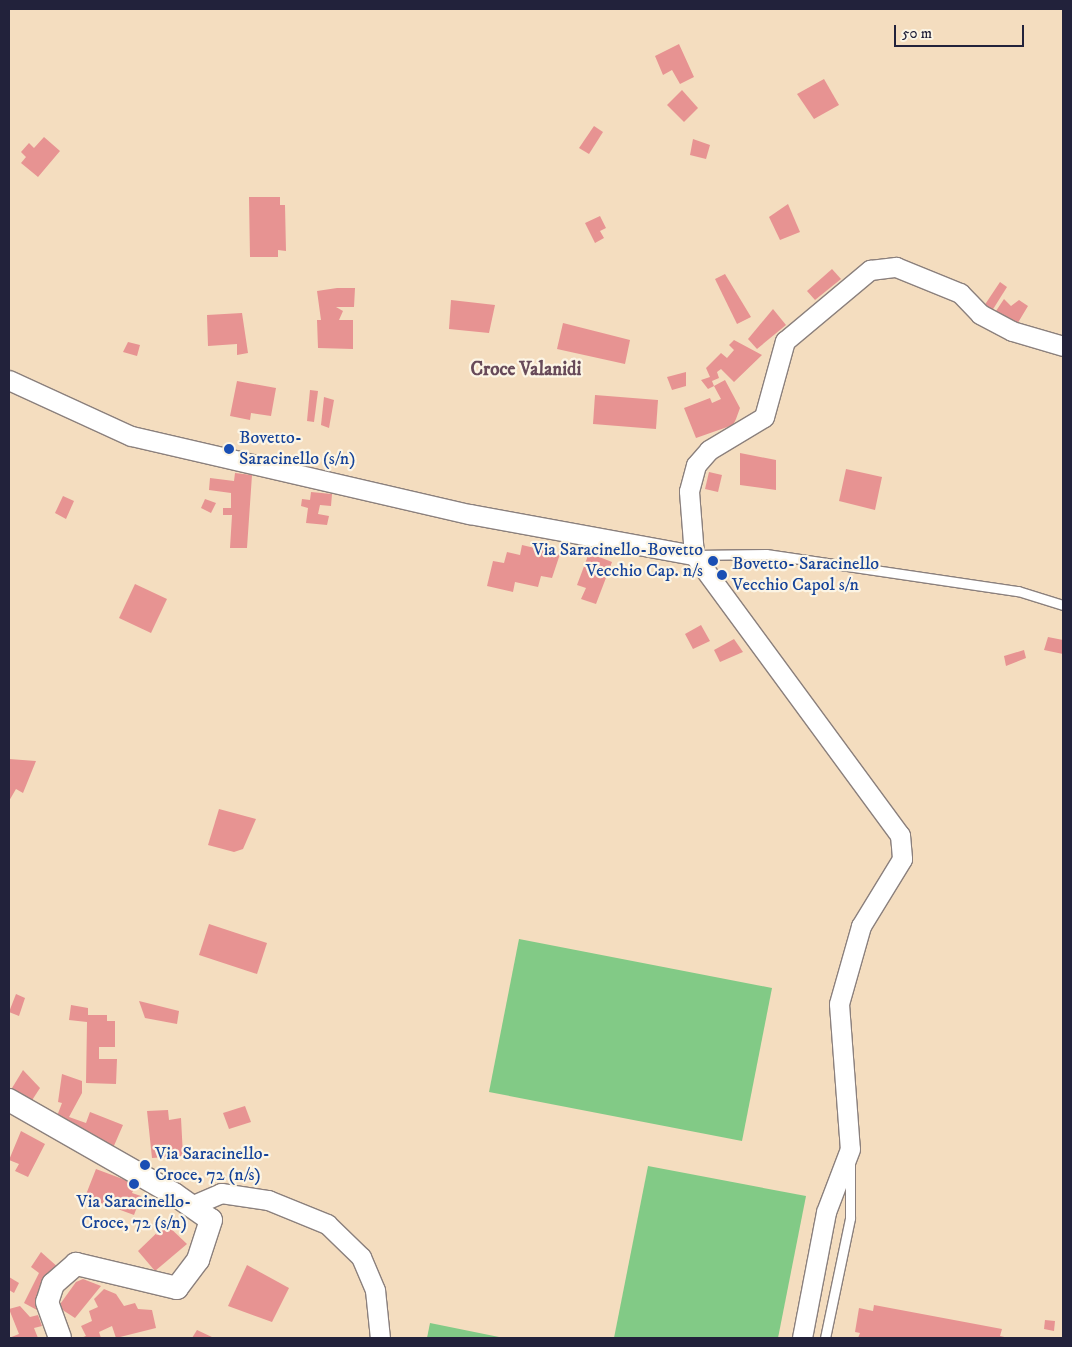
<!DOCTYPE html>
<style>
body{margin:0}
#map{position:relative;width:1072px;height:1347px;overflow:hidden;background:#f4ddbf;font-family:"IM FELL DW Pica",serif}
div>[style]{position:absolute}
.green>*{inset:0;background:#82ca86}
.building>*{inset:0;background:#e79392}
.roads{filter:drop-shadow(1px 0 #8b807d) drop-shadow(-1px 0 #8b807d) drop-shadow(0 1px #8b807d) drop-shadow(0 -1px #8b807d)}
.service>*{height:9px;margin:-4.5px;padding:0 4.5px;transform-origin:4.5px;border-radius:4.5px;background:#fff}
.minor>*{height:19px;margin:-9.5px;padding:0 9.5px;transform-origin:9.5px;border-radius:9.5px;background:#fff}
.tertiary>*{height:22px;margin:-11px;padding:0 11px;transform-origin:11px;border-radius:11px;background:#fff}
.dots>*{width:14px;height:14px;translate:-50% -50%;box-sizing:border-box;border:2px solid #fcf5e5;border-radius:50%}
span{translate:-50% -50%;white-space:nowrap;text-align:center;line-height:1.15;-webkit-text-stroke:4.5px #fcf5e5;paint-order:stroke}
.transit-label{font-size:18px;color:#164399}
.left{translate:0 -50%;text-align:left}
.right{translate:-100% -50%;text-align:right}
.neighbourhood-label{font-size:19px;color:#674a59;font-weight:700}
.frame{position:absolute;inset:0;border:10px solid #22223b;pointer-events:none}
.scale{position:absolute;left:894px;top:25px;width:130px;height:22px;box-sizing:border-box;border:2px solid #22223b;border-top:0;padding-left:6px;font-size:15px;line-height:18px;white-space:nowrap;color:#22223b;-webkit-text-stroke:4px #fcf5e5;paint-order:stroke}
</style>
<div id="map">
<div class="green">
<div style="clip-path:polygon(519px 939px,772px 988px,742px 1141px,489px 1092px)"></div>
<div style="clip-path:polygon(648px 1166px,806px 1196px,778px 1338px,614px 1338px)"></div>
<div style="clip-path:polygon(430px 1323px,504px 1338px,427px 1338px)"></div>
</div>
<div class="building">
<div style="clip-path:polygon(679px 44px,694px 77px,680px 84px,672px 70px,663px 75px,655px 56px)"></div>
<div style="clip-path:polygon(824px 79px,839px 105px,814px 119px,797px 94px)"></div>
<div style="clip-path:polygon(682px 90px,698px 108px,684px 122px,667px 105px)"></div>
<div style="clip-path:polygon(594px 126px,603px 132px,589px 154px,579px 148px)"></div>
<div style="clip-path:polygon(44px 137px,60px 151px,38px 177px,21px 163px,26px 157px,21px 152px,29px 143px,34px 148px)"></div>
<div style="clip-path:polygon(693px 139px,710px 145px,706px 159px,690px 155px)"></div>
<div style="clip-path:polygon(249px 197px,280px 197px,280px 205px,285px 205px,286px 251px,278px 250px,278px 257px,250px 257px)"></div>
<div style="clip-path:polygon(788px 204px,800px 232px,780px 240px,769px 217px)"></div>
<div style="clip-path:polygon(600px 216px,606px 228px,600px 231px,604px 238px,595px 243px,585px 223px)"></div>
<div style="clip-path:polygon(832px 269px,841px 279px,815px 300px,807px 291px)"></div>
<div style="clip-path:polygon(725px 274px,751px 317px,737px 324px,715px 279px)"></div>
<div style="clip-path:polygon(1000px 282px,1007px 287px,990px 314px,982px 309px)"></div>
<div style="clip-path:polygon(337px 288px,355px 288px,354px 307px,336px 307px,343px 311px,339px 320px,353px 320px,353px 349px,318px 348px,317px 320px,321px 320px,317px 291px)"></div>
<div style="clip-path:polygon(1004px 299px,1011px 306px,1019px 300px,1028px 306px,1016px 326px,996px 311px)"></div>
<div style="clip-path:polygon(451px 300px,495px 305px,489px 333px,449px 329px)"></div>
<div style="clip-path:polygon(773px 309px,786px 325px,757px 349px,748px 339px)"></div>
<div style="clip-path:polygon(242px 313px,248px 353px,237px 355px,237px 344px,208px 346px,207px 315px)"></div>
<div style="clip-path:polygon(563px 323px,630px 340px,625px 364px,557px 349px)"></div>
<div style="clip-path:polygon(734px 340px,762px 355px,734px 382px,721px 369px,717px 372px,719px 378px,712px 381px,714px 386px,725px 380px,740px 408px,736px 419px,733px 425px,696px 438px,684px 408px,710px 398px,712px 403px,721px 399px,714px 386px,708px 389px,701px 380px,710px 377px,706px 368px,721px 353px,727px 358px,734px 350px,729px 345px)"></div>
<div style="clip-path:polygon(128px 342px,140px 345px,137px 356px,123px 352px)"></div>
<div style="clip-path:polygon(686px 372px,686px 386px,672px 390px,667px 377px)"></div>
<div style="clip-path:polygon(237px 381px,276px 388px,271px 416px,251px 413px,250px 420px,230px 416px)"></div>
<div style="clip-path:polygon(310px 390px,318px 391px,314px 422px,307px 421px)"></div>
<div style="clip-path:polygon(595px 395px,658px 400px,656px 429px,593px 424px)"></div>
<div style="clip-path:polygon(324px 397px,334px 400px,329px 428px,321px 425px)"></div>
<div style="clip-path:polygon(740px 453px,776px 460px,776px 490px,740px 485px)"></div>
<div style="clip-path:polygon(846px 469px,882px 477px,875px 510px,839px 501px)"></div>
<div style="clip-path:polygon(709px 472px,722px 475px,718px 492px,705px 489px)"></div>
<div style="clip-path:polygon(235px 473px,252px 475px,247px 548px,230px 548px,232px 515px,223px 515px,223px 508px,231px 508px,231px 493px,209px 490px,210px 478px,234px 481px)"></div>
<div style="clip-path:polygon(311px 492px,332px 494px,331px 506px,320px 505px,318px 514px,329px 516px,327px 525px,306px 523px,308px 508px,301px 506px,302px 499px,310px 500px)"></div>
<div style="clip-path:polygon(63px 496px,74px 501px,66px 519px,55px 513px)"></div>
<div style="clip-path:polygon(205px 499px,216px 503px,211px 513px,201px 508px)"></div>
<div style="clip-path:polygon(522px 545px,560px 554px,552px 578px,541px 576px,538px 587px,515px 582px,513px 592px,487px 586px,493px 561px,504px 563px,507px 552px,520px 555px)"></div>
<div style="clip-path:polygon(589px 553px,612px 562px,596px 604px,581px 599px,586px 588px,577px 585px)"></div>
<div style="clip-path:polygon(135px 584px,167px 599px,151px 633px,119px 618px)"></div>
<div style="clip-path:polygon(701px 625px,710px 641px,693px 649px,685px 634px)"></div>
<div style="clip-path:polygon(1048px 637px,1063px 640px,1063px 654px,1044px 650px)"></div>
<div style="clip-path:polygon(734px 639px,743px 652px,720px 662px,714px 650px)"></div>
<div style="clip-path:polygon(1024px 650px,1026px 658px,1006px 666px,1004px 656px)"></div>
<div style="clip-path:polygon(9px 759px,36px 761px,23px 793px,16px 789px,9px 801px)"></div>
<div style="clip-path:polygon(219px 809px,256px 819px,243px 849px,234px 852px,208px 845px)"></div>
<div style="clip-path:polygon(209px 924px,267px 943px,257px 974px,199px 955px)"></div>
<div style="clip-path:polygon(16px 994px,25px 998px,19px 1016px,9px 1012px)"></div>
<div style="clip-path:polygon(139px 1001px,179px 1011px,177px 1024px,145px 1018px)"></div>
<div style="clip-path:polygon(71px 1005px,88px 1008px,88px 1015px,107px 1015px,107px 1021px,115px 1021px,115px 1047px,99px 1047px,99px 1059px,117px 1059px,116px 1084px,86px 1083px,87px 1022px,69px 1020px)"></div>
<div style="clip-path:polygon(23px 1070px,40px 1088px,27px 1108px,9px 1093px)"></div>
<div style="clip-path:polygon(62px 1074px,82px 1081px,82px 1093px,69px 1117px,86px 1123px,90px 1112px,123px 1125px,113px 1148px,54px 1124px,62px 1103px,58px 1102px)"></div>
<div style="clip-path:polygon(245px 1106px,251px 1122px,229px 1129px,223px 1113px)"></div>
<div style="clip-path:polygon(168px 1110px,169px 1120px,181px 1118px,183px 1156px,152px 1158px,147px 1111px)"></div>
<div style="clip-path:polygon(21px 1131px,45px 1144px,28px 1177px,15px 1171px,19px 1164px,9px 1160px)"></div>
<div style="clip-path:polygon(96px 1169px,136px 1184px,132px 1193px,141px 1196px,134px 1215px,85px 1197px)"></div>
<div style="clip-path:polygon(166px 1224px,187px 1244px,155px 1271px,138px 1251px)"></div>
<div style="clip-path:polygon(41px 1252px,60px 1269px,37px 1310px,24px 1303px,39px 1273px,31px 1267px)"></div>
<div style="clip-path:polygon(247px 1265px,289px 1288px,272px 1322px,228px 1306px)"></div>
<div style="clip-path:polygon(9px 1277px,19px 1283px,14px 1293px,9px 1290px)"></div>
<div style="clip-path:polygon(83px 1279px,101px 1286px,75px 1318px,58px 1307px,76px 1282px)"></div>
<div style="clip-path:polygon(104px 1289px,116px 1294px,124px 1306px,135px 1303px,138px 1309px,152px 1310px,156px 1328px,116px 1338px,112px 1326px,99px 1332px,101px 1338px,81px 1338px,86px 1336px,81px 1326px,92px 1321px,89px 1311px,98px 1307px,94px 1299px)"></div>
<div style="clip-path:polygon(874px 1305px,1002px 1329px,1000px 1336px,1009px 1338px,858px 1338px,860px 1333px,855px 1332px,859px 1308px,873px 1311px)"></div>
<div style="clip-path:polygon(20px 1306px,30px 1317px,38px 1315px,42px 1326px,34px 1328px,38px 1338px,9px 1338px,19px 1334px,9px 1309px)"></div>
<div style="clip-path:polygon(1045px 1320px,1055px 1321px,1054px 1331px,1044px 1329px)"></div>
<div style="clip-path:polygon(197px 1330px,214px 1338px,192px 1338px)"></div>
</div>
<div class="roads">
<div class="service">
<div style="left:694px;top:555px;width:72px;rotate:-0.8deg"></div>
<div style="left:766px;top:554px;width:255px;rotate:8.4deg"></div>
<div style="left:1018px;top:591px;width:47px;rotate:17.3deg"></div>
<div style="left:825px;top:1338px;width:123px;rotate:-78.2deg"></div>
<div style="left:850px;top:1218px;width:54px;rotate:-90deg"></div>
</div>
<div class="minor">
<div style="left:9px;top:380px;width:134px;rotate:24.7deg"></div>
<div style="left:131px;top:436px;width:348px;rotate:13deg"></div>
<div style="left:470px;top:514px;width:228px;rotate:10.4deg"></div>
<div style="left:694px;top:555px;width:348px;rotate:53.7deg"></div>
<div style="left:900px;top:835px;width:24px;rotate:85deg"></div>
<div style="left:902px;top:859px;width:79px;rotate:121.5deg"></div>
<div style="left:861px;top:926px;width:81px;rotate:105.8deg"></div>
<div style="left:839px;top:1004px;width:145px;rotate:85.7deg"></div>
<div style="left:850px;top:1149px;width:67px;rotate:110.9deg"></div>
<div style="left:826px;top:1212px;width:128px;rotate:100.8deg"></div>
<div style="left:694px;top:555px;width:64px;rotate:-94.5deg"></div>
<div style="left:689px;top:491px;width:27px;rotate:-75deg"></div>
<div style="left:696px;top:465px;width:20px;rotate:-49deg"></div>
<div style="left:709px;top:450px;width:64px;rotate:-31deg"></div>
<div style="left:764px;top:417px;width:79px;rotate:-74.6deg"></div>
<div style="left:785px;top:341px;width:111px;rotate:-39.9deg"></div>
<div style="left:870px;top:270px;width:26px;rotate:-7deg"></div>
<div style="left:896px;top:267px;width:69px;rotate:22.1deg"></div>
<div style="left:960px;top:293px;width:29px;rotate:46deg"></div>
<div style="left:980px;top:314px;width:36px;rotate:28deg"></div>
<div style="left:1012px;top:331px;width:53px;rotate:16.4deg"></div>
<div style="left:191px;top:1206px;width:33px;rotate:-23deg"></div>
<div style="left:221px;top:1193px;width:48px;rotate:8.5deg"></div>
<div style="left:268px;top:1200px;width:64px;rotate:22.1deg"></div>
<div style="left:327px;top:1224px;width:47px;rotate:44.1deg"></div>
<div style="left:361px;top:1257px;width:36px;rotate:67deg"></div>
<div style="left:375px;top:1290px;width:48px;rotate:84.1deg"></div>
</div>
<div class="tertiary">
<div style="left:9px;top:1100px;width:190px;rotate:29.7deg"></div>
<div style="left:174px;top:1194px;width:45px;rotate:35.1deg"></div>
<div style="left:211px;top:1220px;width:42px;rotate:108deg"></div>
<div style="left:198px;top:1260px;width:35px;rotate:127deg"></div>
<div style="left:177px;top:1288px;width:104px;rotate:-166.6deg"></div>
<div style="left:76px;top:1264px;width:30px;rotate:139deg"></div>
<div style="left:53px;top:1284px;width:19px;rotate:108deg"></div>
<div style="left:47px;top:1302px;width:38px;rotate:70deg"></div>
</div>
</div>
<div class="dots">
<div style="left:229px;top:449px;background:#1a4fb4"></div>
<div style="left:713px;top:561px;background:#1a4fb4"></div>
<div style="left:722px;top:575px;background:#1a4fb4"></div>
<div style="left:145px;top:1165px;background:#1a4fb4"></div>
<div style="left:134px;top:1184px;background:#1a4fb4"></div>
</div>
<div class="transit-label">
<span class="left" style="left:239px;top:449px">Bovetto-<br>Saracinello (s/n)</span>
<span class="right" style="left:703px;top:561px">Via Saracinello-Bovetto<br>Vecchio Cap. n/s</span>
<span class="left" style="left:732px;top:575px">Bovetto- Saracinello<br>Vecchio Capol s/n</span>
<span class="left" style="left:155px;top:1165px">Via Saracinello-<br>Croce, 72 (n/s)</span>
<span style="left:134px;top:1213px">Via Saracinello-<br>Croce, 72 (s/n)</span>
</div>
<div class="neighbourhood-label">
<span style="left:526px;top:370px">Croce Valanidi</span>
</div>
<div class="frame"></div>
<div class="scale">50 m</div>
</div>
